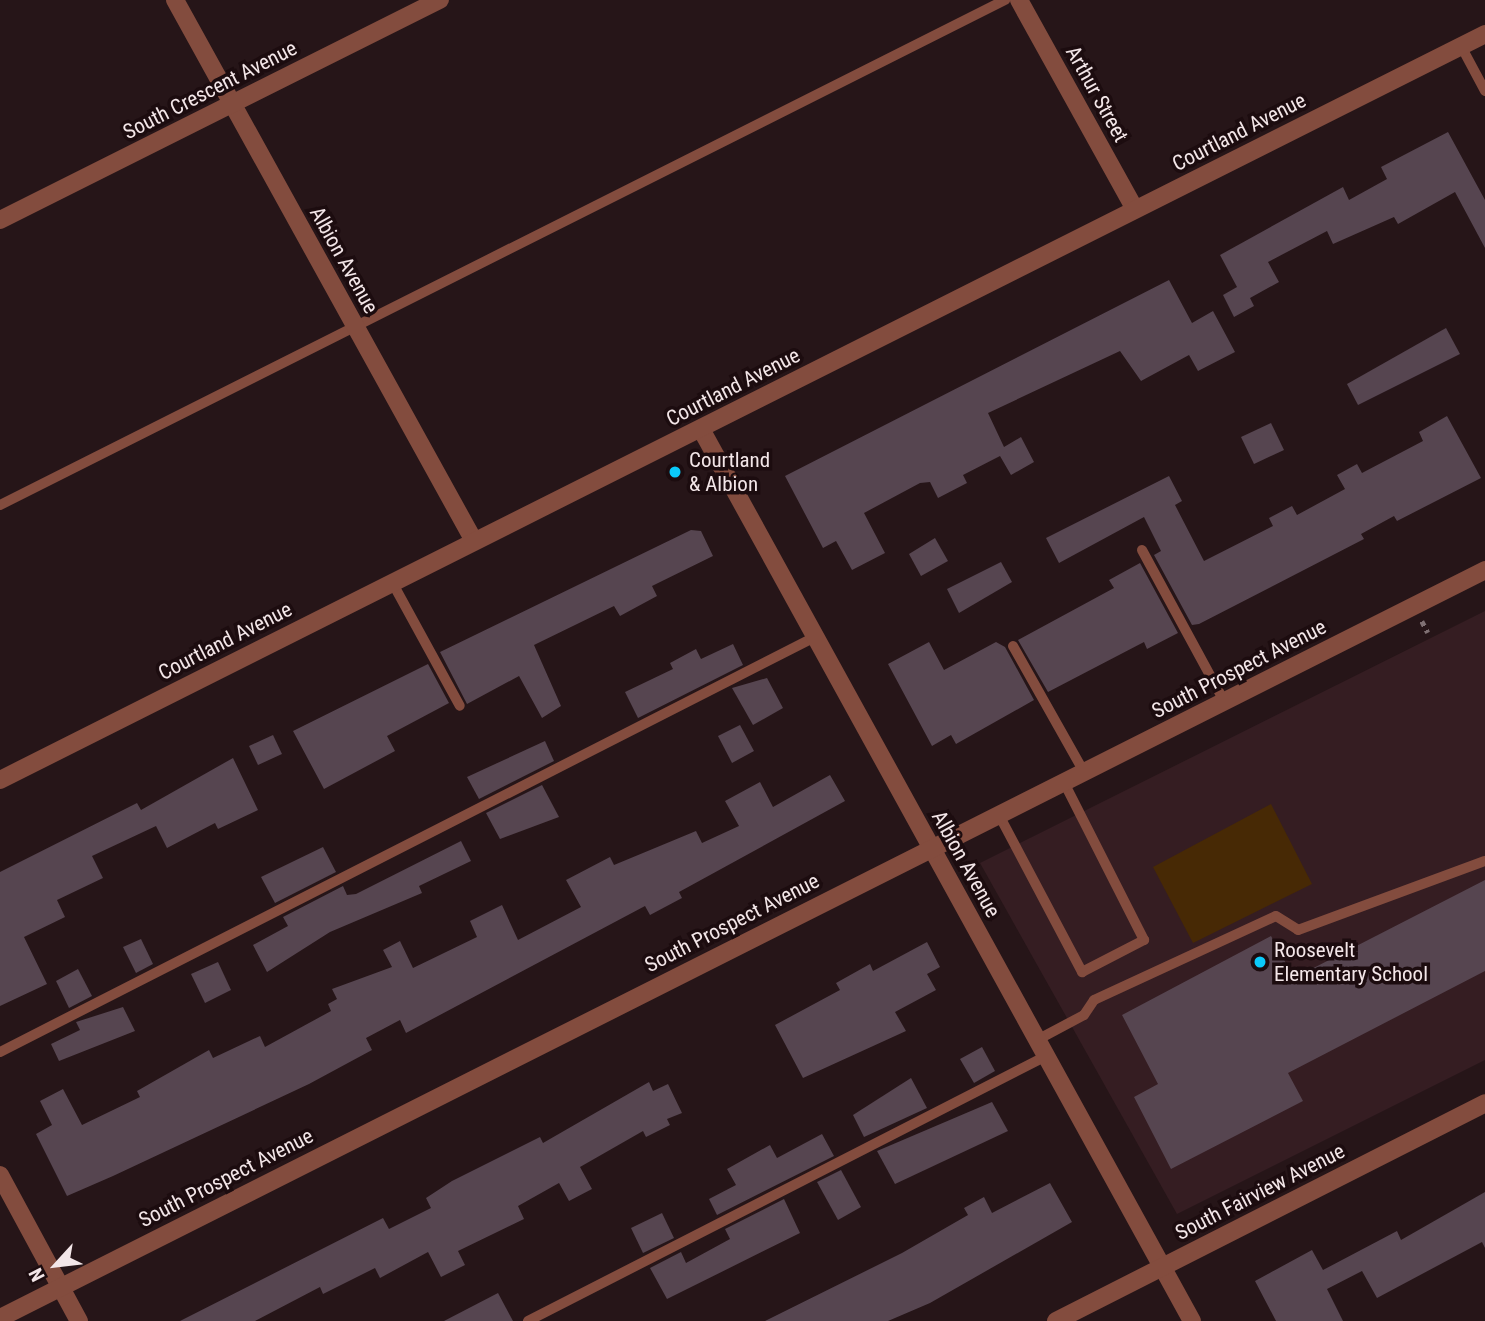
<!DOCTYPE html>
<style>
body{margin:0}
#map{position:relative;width:1485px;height:1321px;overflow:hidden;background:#261518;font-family:"Roboto Condensed",sans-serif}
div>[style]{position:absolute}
.built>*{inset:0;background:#351d22}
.green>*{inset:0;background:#472905}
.building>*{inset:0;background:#564550}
.path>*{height:4.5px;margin-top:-2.25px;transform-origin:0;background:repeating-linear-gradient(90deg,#7f7073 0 5px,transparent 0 10px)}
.service>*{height:10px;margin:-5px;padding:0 5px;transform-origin:5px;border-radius:5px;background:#834c3e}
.minor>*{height:18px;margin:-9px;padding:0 9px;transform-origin:9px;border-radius:9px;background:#834c3e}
.dots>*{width:19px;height:19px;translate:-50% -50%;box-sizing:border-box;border:4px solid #1c0c0f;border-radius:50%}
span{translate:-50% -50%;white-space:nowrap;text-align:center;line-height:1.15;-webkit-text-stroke:7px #1c0c0f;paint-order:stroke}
.street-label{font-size:21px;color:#f3e6e8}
.poi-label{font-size:21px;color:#f3e6e8}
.left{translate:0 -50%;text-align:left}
.north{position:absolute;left:21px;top:1230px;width:70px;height:70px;-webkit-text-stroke:5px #1c0c0f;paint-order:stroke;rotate:243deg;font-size:19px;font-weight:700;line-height:28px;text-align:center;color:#f3e6e8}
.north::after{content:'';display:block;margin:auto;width:24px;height:32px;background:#f3e6e8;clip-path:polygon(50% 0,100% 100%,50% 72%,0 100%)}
</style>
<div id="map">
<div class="built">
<div style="clip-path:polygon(1485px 611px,1485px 1060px,1177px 1214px,980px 863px)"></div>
</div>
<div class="green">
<div style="clip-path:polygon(1271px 804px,1312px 884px,1193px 943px,1153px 867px)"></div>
</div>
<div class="building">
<div style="clip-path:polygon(1448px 132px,1485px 200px,1485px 248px,1455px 192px,1398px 224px,1394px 217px,1333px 244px,1327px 231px,1268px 262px,1279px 282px,1250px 298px,1254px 306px,1234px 317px,1223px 295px,1237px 287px,1220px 255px,1343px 187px,1349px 200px,1387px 179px,1381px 167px)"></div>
<div style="clip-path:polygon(1169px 280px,1192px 323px,1213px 311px,1235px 352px,1198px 371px,1189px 355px,1141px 381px,1120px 351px,988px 413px,1004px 447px,1021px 437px,1034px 462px,1011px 475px,1000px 456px,963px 475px,967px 483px,938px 498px,930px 482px,920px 483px,864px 513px,885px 553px,852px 570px,836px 541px,823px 548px,785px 476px)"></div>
<div style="clip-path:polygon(1446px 328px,1460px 354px,1358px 405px,1347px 384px)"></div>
<div style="clip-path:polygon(1447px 416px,1481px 478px,1397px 521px,1394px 516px,1361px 534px,1364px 539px,1199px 624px,1192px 625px,1154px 555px,1161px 551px,1144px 517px,1059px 563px,1046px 538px,1169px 476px,1182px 501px,1175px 505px,1204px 561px,1273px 526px,1269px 518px,1292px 506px,1297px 515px,1345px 489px,1337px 475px,1357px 464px,1362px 473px,1423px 441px,1419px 432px)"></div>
<div style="clip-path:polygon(1271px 423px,1284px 450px,1254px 464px,1241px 437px)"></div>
<div style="clip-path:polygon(691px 530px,701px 531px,713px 556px,652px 586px,657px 596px,620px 616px,614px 606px,534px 645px,561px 706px,542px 718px,519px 676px,467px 704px,440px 652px)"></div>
<div style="clip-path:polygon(935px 538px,948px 561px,921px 576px,909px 554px)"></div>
<div style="clip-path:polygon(1001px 562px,1012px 582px,959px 613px,947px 589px)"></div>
<div style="clip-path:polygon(1140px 563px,1178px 633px,1147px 649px,1144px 642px,1048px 692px,1018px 640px,1114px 588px,1109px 580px)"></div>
<div style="clip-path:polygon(929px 642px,944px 670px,996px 642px,1005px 647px,1034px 700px,956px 744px,951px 735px,932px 746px,888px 664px)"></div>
<div style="clip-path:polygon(733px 644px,743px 665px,638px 718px,625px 692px,673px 669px,670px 663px,696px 649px,701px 659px)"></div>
<div style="clip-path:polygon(428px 664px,449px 703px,387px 736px,395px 751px,324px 789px,293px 731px)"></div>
<div style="clip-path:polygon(767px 678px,783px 708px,753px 725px,732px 688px)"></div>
<div style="clip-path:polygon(740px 725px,754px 751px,732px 763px,718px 736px)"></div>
<div style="clip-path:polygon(273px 735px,282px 754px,258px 765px,249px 746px)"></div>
<div style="clip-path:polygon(545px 741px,554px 761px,479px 799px,467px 777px)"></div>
<div style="clip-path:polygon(233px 758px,258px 810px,218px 829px,215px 823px,167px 848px,156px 826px,92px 856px,103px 878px,57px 900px,65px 917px,24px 937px,47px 984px,0 1006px,0 872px,137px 803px,141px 810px)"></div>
<div style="clip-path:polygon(830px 775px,845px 801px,679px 892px,682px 898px,650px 915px,645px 906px,406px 1033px,400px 1020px,366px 1038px,372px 1050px,309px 1084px,113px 1176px,67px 1196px,36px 1134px,52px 1125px,40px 1101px,63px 1089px,82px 1125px,140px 1097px,137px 1091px,209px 1050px,213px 1058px,260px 1036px,265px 1047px,331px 1011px,328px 1004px,337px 999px,332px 989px,392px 967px,383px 950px,400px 941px,413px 968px,477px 937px,470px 921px,502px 905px,518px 940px,581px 907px,566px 880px,610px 857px,614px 865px,696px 831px,702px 843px,739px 826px,725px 801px,760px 782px,773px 807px)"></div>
<div style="clip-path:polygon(542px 785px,559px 817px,500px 839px,486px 813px)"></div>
<div style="clip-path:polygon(461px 841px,471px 861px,419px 886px,422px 893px,330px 932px,267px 972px,253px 945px,288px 926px,283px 917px,343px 886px,347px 895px,356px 894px)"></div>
<div style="clip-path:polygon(323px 847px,336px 872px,275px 903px,261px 877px)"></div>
<div style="clip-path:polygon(1485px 880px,1485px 971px,1288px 1073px,1303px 1101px,1171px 1169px,1134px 1097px,1158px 1084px,1122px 1015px,1271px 936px,1294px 978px)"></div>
<div style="clip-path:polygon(141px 939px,153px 964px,136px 973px,123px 947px)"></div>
<div style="clip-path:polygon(927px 942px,940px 967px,927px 974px,936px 990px,895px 1012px,906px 1031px,803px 1078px,775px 1025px,840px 990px,836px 983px,870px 964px,873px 971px)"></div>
<div style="clip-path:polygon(218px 962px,231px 990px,205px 1003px,191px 974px)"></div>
<div style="clip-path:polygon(78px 969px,92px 996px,69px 1008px,56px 981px)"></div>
<div style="clip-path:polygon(123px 1007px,135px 1031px,59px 1061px,51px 1044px,80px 1030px,76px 1022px)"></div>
<div style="clip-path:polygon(982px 1047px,995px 1071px,974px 1083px,960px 1059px)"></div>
<div style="clip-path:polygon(911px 1078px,927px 1108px,864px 1137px,853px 1115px)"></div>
<div style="clip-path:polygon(649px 1082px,653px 1091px,668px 1084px,682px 1113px,667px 1119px,670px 1125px,646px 1137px,643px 1131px,580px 1167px,592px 1189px,569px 1201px,559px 1183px,518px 1206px,524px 1219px,458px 1251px,465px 1265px,441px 1277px,428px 1252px,380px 1278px,375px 1268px,323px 1294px,320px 1287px,255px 1321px,180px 1321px,383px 1218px,389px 1229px,431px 1208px,426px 1198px,452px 1181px,540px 1137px,543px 1143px)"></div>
<div style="clip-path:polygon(992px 1102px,1008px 1131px,895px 1184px,877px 1151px)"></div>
<div style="clip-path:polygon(822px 1134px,834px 1156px,717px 1215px,709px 1199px,736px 1185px,727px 1169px,770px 1145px,777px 1158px)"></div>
<div style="clip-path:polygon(841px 1170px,861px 1207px,838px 1220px,817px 1182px)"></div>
<div style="clip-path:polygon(1050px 1183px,1072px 1222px,930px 1303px,888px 1321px,765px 1321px,902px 1253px,968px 1215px,964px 1208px,984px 1197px,992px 1213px)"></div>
<div style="clip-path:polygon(1485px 1192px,1485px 1248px,1482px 1242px,1377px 1298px,1362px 1271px,1327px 1289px,1343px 1321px,1276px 1321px,1255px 1281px,1312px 1250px,1323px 1270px,1397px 1231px,1401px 1240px)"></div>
<div style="clip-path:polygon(784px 1199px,800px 1233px,667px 1299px,650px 1268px,681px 1252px,686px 1263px,730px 1239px,725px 1229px)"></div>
<div style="clip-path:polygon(662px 1213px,674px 1238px,643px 1253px,631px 1228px)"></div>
<div style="clip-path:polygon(498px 1293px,513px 1321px,444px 1321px)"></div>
</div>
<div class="path">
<div style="left:1422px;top:621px;width:13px;rotate:63deg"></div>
</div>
<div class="service">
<div style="left:1461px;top:46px;width:51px;rotate:61.9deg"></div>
<div style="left:0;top:505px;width:1125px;rotate:-26.68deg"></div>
<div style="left:1142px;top:550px;width:172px;rotate:61.5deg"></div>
<div style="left:392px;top:582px;width:141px;rotate:61.3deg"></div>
<div style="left:1013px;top:646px;width:145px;rotate:60.6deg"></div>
<div style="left:999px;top:815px;width:178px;rotate:62.1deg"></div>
<div style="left:1082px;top:972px;width:70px;rotate:-27.3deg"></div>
<div style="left:1144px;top:940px;width:177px;rotate:-116.9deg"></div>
<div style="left:1037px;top:1040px;width:53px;rotate:-28deg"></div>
<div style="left:1084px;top:1015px;width:18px;rotate:-56deg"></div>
<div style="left:1094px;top:1000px;width:200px;rotate:-24.8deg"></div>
<div style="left:1276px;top:916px;width:26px;rotate:32deg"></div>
<div style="left:1298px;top:930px;width:199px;rotate:-20.3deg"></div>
<div style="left:0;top:1052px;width:915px;rotate:-26.99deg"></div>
<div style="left:528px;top:1321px;width:582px;rotate:-27.09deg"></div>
</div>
<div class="minor">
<div style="left:175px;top:0;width:618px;rotate:61.07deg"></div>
<div style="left:1019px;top:0;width:239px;rotate:61deg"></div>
<div style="left:0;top:220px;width:492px;rotate:-26.6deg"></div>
<div style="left:701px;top:429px;width:1018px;rotate:61.17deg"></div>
<div style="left:0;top:780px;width:1662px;rotate:-26.67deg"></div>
<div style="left:0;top:1175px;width:166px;rotate:61.6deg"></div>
<div style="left:0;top:1318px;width:1663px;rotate:-26.73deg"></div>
<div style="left:1056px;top:1321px;width:481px;rotate:-26.9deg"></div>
</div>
<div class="dots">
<div style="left:675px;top:472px;background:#0bcafa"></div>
<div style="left:1260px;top:962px;background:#0bcafa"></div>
</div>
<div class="street-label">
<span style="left:210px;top:90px;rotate:-27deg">South Crescent Avenue</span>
<span style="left:1097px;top:94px;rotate:61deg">Arthur Street</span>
<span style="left:1239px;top:132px;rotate:-27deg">Courtland Avenue</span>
<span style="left:344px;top:260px;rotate:61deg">Albion Avenue</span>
<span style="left:733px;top:387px;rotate:-27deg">Courtland Avenue</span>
<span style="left:225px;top:641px;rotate:-27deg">Courtland Avenue</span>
<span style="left:1239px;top:669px;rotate:-27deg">South Prospect Avenue</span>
<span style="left:966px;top:864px;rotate:61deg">Albion Avenue</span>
<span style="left:732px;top:923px;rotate:-27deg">South Prospect Avenue</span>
<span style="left:226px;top:1178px;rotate:-27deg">South Prospect Avenue</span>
<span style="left:1260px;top:1192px;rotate:-27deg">South Fairview Avenue</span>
</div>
<div class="poi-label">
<span class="left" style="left:689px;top:472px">Courtland<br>&amp; Albion</span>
<span class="left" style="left:1274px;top:962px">Roosevelt<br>Elementary School</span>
</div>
<div class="north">N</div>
</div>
